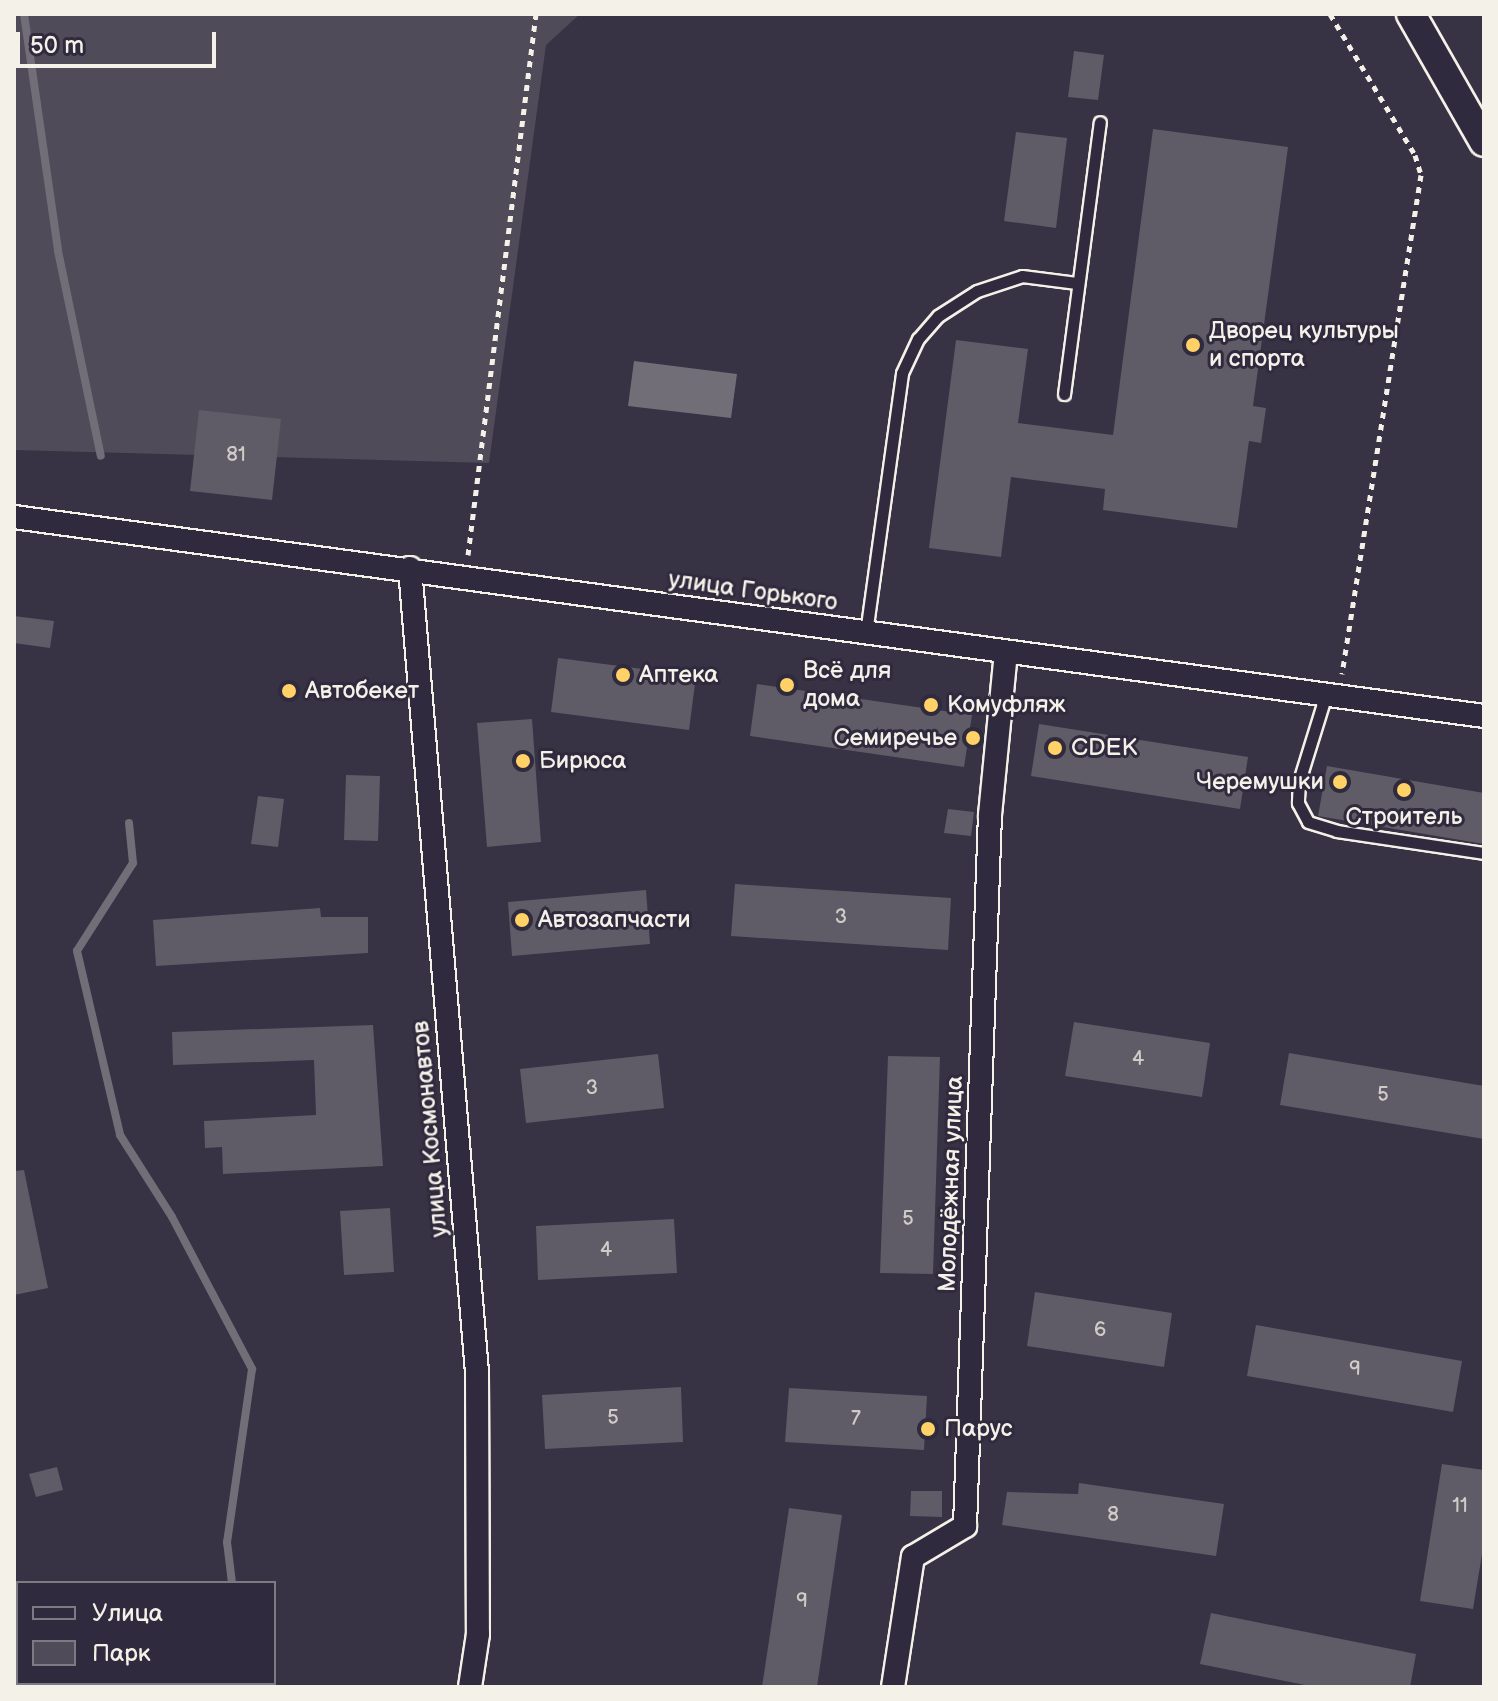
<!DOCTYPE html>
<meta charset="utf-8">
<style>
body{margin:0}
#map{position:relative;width:1498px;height:1701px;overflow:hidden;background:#373244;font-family:"Balsamiq Sans",sans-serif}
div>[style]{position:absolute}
.green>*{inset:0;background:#504b59}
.water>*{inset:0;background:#726e77}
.stream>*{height:8px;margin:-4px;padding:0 4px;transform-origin:4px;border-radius:4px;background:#726e77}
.building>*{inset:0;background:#5f5c67}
.path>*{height:5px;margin-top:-2.5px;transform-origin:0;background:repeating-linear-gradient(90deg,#f4f1e8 0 6px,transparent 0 12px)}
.roads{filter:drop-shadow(2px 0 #f4f1e8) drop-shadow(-2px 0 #f4f1e8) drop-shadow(0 2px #f4f1e8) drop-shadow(0 -2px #f4f1e8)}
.service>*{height:11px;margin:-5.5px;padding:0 5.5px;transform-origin:5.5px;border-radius:5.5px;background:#2f2a3d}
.minor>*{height:22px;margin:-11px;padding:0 11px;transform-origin:11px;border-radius:11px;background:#2f2a3d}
.tertiary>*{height:28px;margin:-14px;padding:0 14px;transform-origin:14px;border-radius:14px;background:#2f2a3d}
.dots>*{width:22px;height:22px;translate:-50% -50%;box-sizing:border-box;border:4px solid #2f2a3d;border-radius:50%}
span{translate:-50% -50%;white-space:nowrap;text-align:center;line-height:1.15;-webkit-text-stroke:6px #2f2a3d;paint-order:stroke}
.number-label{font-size:20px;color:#cfccc8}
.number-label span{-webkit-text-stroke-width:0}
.poi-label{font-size:24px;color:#f4f1e8}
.left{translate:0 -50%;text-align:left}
.right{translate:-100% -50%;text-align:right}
.street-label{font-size:24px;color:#f4f1e8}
.frame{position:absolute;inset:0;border:16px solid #f4f1e8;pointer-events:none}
.legend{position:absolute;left:16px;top:1581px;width:260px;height:104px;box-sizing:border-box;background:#2f2a3d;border:2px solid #7e7a81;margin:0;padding:10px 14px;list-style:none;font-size:24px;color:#f4f1e8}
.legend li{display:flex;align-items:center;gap:16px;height:40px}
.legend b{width:40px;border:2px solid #7e7a81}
.scale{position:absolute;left:16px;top:32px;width:200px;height:36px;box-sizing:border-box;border:4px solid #f4f1e8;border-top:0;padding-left:10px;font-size:24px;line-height:28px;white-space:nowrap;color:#f4f1e8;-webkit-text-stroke:6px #2f2a3d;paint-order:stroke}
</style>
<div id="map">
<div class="green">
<div style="clip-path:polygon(14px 14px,580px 14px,546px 45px,489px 463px,14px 450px)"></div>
</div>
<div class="water">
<div style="clip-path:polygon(634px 361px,737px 374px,731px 418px,628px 406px)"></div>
</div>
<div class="stream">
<div style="left:24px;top:14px;width:239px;rotate:81.8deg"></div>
<div style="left:58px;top:251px;width:209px;rotate:78.2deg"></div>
<div style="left:129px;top:823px;width:40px;rotate:84.3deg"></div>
<div style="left:133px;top:863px;width:104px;rotate:122.5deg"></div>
<div style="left:77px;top:951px;width:189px;rotate:76.8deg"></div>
<div style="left:120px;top:1135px;width:97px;rotate:57.6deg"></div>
<div style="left:172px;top:1217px;width:172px;rotate:62.2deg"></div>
<div style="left:252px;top:1369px;width:175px;rotate:98.2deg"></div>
<div style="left:227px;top:1542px;width:41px;rotate:83deg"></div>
<div style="left:244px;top:1683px;width:4px;rotate:76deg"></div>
</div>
<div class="building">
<div style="clip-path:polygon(1074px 51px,1104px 55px,1098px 100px,1068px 97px)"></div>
<div style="clip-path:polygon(1153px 129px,1288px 147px,1253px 406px,1266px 408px,1261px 443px,1249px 441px,1237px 528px,1103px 510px,1105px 489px,1011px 477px,1001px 557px,929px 548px,956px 340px,1028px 349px,1018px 423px,1113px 435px)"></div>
<div style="clip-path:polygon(1016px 132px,1067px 138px,1056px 228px,1004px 221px)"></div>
<div style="clip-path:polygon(199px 410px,281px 419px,272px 500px,190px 491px)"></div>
<div style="clip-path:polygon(14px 616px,54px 621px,50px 648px,14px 643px)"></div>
<div style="clip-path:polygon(558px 658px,696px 676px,689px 730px,551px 712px)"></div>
<div style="clip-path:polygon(757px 684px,972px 715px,964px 767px,750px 736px)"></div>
<div style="clip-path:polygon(532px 719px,541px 842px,487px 847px,477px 723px)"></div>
<div style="clip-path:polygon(1039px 724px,1248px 757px,1240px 809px,1031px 776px)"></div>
<div style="clip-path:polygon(1327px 766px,1484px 793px,1484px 844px,1318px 816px)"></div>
<div style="clip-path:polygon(346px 775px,380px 776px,378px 841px,344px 840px)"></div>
<div style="clip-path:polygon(258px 796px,284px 799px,278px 847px,251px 844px)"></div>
<div style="clip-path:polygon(948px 809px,974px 812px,971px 836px,944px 833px)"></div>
<div style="clip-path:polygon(735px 884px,951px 898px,948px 950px,731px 936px)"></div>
<div style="clip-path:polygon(646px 890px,650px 944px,512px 956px,508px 902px)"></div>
<div style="clip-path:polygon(320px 908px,321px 917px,368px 917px,368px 953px,156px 966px,153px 920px)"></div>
<div style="clip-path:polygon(1074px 1022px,1210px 1043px,1202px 1097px,1065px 1076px)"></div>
<div style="clip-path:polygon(373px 1025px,383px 1166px,223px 1174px,222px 1147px,205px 1148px,204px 1121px,316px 1115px,314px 1060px,173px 1065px,172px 1032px)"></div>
<div style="clip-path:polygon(1289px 1053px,1484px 1086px,1484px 1139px,1280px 1105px)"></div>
<div style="clip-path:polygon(658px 1054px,664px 1108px,526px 1123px,520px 1069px)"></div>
<div style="clip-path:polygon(888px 1056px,940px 1057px,933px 1274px,880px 1273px)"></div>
<div style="clip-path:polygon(24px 1170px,48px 1288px,14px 1295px,14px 1171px)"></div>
<div style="clip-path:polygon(390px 1208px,394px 1272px,344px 1275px,340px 1211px)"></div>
<div style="clip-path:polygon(674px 1219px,677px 1273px,538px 1280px,536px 1226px)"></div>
<div style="clip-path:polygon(1035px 1292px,1172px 1313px,1164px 1367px,1027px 1346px)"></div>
<div style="clip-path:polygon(1256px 1325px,1462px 1361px,1453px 1412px,1247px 1376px)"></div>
<div style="clip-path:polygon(681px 1387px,683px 1442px,545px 1449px,542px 1395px)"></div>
<div style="clip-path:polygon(789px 1388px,927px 1396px,924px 1450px,785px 1442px)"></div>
<div style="clip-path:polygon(1442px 1464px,1484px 1470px,1484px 1542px,1473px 1609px,1420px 1601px)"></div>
<div style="clip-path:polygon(57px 1467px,63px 1490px,36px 1497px,29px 1474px)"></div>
<div style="clip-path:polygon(1079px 1483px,1224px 1504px,1216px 1556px,1002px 1525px,1007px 1492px,1078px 1494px)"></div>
<div style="clip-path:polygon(911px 1491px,942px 1491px,942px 1517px,910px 1516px)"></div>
<div style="clip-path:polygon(789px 1508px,842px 1515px,817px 1687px,762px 1687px)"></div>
<div style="clip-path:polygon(1211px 1613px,1416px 1654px,1410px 1687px,1315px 1687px,1200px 1664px)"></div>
</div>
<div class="path">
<div style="left:1330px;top:14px;width:165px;rotate:58.9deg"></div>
<div style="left:1415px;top:155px;width:21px;rotate:73deg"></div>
<div style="left:1421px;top:175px;width:505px;rotate:99deg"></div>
<div style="left:468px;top:555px;width:545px;rotate:-82.84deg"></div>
</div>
<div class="roads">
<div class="service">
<div style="left:1064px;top:394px;width:274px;rotate:-82.5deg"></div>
<div style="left:866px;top:633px;width:262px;rotate:-82.1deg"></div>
<div style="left:902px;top:373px;width:38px;rotate:-65deg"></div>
<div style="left:918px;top:339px;width:30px;rotate:-49deg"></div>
<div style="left:938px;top:316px;width:46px;rotate:-32.7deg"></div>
<div style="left:977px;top:291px;width:47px;rotate:-18.4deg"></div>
<div style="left:1022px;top:276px;width:55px;rotate:7.3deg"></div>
<div style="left:1326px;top:694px;width:91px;rotate:107.2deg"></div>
<div style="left:1299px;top:781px;width:22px;rotate:93deg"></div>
<div style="left:1298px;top:803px;width:21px;rotate:62deg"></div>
<div style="left:1308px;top:822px;width:30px;rotate:17deg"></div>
<div style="left:1337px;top:831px;width:149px;rotate:8.5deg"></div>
</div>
<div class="minor">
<div style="left:14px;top:517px;width:1483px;rotate:7.71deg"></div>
<div style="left:410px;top:568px;width:808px;rotate:85.24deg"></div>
<div style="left:477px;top:1373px;width:261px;rotate:89.8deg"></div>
<div style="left:478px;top:1634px;width:54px;rotate:98.6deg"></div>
<div style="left:893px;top:1687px;width:132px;rotate:-81.3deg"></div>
<div style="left:913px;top:1557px;width:61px;rotate:-30.8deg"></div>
<div style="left:965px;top:1526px;width:711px;rotate:-87.99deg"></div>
<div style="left:990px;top:815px;width:163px;rotate:-84.4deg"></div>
</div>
<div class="tertiary">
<div style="left:1411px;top:14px;width:147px;rotate:60.3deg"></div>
</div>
</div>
<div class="dots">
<div style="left:1193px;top:345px;background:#ffd166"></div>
<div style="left:623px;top:675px;background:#ffd166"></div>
<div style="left:787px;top:685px;background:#ffd166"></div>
<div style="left:289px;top:691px;background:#ffd166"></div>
<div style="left:931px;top:705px;background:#ffd166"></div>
<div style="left:973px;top:738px;background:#ffd166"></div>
<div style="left:1055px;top:748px;background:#ffd166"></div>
<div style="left:523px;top:761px;background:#ffd166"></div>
<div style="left:1340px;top:782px;background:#ffd166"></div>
<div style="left:1404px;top:790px;background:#ffd166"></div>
<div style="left:522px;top:920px;background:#ffd166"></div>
<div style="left:928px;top:1429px;background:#ffd166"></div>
</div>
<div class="number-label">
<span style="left:236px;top:455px">81</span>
<span style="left:841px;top:917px">3</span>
<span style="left:1138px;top:1059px">4</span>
<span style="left:592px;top:1088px">3</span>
<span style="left:1383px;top:1095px">5</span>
<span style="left:908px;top:1219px">5</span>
<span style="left:606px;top:1250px">4</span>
<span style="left:1100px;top:1330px">6</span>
<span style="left:1355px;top:1369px">9</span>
<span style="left:613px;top:1418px">5</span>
<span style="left:856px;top:1419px">7</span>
<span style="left:1460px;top:1506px">11</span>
<span style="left:1113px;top:1515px">8</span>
<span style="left:802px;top:1601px">9</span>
</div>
<div class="poi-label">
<span class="left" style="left:1209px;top:345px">Дворец культуры<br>и спорта</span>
<span class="left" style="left:803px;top:685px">Всё для<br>дома</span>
<span class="left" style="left:639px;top:675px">Аптека</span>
<span class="left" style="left:305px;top:691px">Автобекет</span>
<span class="left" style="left:947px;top:705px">Комуфляж</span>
<span class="right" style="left:957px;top:738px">Семиречье</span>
<span class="left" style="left:1071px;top:748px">CDEK</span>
<span class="left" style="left:539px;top:761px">Бирюса</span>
<span class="right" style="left:1324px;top:782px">Черемушки</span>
<span style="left:1404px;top:817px">Строитель</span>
<span class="left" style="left:538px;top:920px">Автозапчасти</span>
<span class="left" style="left:944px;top:1429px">Парус</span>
</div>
<div class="street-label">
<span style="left:753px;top:591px;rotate:8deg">улица Горького</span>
<span style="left:430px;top:1129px;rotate:-95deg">улица Космонавтов</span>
<span style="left:951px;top:1184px;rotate:-88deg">Молодёжная улица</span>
</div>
<div class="frame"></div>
<ul class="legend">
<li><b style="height:10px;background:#2f2a3d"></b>Улица</li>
<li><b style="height:22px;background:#504b59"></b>Парк</li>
</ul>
<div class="scale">50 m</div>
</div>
